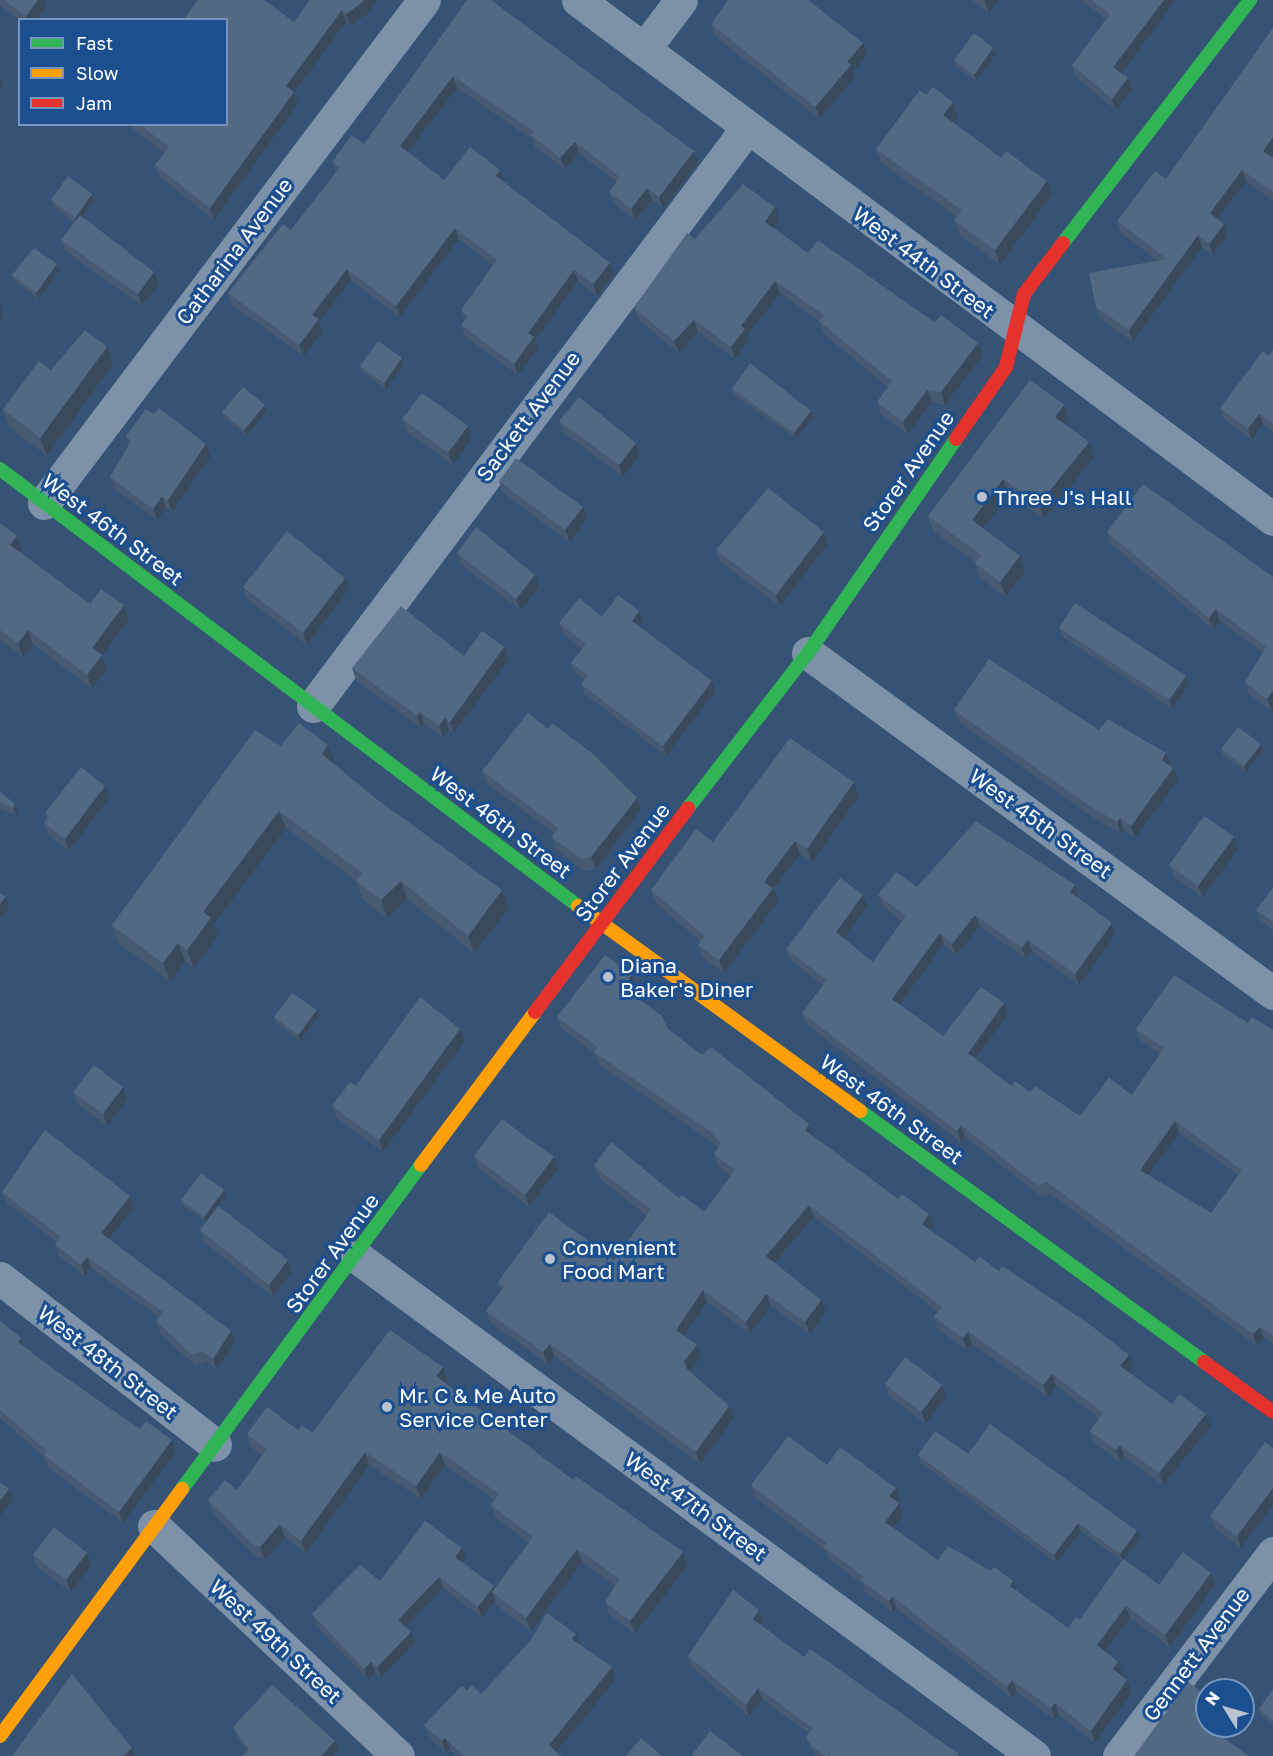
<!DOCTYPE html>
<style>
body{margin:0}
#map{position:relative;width:1273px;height:1756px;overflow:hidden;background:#365274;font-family:"Golos Text",sans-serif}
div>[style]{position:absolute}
.street>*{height:33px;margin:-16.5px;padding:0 16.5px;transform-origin:16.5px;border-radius:16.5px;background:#7d92a8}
.fast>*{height:14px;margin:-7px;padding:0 7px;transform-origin:7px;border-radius:7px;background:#30b455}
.slow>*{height:14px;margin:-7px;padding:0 7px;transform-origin:7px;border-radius:7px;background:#ff9f0a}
.jam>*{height:14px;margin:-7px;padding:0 7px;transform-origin:7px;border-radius:7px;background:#e5322d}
.wall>*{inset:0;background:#475a72}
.shaded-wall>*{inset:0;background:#394a5c}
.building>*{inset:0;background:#526984}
.dots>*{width:16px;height:16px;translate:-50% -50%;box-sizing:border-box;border:3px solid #1b4f8f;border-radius:50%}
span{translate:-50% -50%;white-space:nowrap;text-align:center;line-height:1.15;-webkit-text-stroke:6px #1b4f8f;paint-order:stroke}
.street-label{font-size:21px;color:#fff}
.poi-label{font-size:21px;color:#fff}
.left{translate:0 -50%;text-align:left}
.legend{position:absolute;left:18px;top:18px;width:210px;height:108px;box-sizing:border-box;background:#1b4f8f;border:2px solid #7695bc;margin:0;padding:8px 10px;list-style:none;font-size:18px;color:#fff}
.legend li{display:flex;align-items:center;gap:12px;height:30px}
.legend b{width:30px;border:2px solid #7695bc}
.north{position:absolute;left:1195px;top:1678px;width:60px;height:60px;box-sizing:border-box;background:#1b4f8f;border:2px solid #7695bc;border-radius:50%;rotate:307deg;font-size:16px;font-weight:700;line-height:24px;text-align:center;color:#fff}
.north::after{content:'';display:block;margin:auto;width:21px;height:27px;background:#b9c2ce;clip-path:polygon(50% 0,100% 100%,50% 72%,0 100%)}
</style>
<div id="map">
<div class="street">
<div style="left:578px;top:0;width:867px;rotate:36.75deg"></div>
<div style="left:644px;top:49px;width:61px;rotate:-52.9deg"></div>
<div style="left:44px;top:503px;width:630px;rotate:-52.93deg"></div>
<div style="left:808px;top:653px;width:576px;rotate:36.17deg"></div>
<div style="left:313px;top:706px;width:723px;rotate:-53.1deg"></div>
<div style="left:357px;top:1257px;width:841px;rotate:36.39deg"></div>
<div style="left:0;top:1278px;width:272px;rotate:37.8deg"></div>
<div style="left:154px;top:1526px;width:335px;rotate:43.3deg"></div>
<div style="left:1119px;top:1756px;width:255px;rotate:-52.8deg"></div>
</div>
<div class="fast">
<div style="left:1063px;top:243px;width:307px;rotate:-52.4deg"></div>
<div style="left:0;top:469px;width:725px;rotate:37.09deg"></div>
<div style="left:688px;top:808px;width:196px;rotate:-52.3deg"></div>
<div style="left:808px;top:653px;width:260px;rotate:-55.3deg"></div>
<div style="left:860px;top:1111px;width:426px;rotate:36.1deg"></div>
<div style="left:182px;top:1489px;width:403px;rotate:-53.6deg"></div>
</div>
<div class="slow">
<div style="left:578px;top:906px;width:349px;rotate:36deg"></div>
<div style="left:421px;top:1165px;width:191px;rotate:-53.3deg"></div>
<div style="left:0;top:1736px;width:307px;rotate:-53.6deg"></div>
</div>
<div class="jam">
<div style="left:956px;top:439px;width:88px;rotate:-55.2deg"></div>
<div style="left:1006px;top:367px;width:75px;rotate:-76.1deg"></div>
<div style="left:1024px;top:294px;width:64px;rotate:-52.6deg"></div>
<div style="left:535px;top:1012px;width:255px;rotate:-53.1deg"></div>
<div style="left:1204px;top:1362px;width:85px;rotate:35.9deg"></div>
</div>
<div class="wall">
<div style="clip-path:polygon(0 0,44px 0,46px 7px,36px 20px,20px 20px,0 5px)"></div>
<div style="clip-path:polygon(310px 0,367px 14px,350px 26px,346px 22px,294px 93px,298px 104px,214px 220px,160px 177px,155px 165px,165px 153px,127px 124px,226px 124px,294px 22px)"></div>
<div style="clip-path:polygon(467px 0,694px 151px,698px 162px,663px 209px,652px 200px,635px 220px,614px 203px,609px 192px,617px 182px,579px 153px,565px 169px,535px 147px,532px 139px,457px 88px,408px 152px,444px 180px,505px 182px,504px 183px,614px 274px,597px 296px,578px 281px,535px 341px,538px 349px,518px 375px,465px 336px,461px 325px,465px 320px,461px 310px,493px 265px,459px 239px,400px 317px,351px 280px,319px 322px,323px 331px,304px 356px,232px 305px,228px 293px,291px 230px,336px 172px,332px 162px,364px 144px)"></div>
<div style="clip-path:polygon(972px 0,999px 0,989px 13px)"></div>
<div style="clip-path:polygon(1081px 0,1176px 0,1121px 73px,1132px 89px,1116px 110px,1076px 77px,1072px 65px,1106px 19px)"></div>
<div style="clip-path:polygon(711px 24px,868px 55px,853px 71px,855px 76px,820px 119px,715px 36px)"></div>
<div style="clip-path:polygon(1273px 28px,1273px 154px,1271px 157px,1273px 158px,1273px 201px,1246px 181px,1218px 219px,1224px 224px,1228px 235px,1213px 255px,1202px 247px,1133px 342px,1100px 319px,1096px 307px,1158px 261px,1121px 233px,1117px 221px,1166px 179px)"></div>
<div style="clip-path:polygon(993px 48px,996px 54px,976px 81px,956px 66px,954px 60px)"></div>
<div style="clip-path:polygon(926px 95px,953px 102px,958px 117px,954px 123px,1052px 195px,1000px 265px,960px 235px,954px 220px,957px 217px,881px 163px,876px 149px)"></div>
<div style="clip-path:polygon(92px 194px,94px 200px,82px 217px,154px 272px,159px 283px,142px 306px,65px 251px,61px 240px,74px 222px,53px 206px,51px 200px)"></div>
<div style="clip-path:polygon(779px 220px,773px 228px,808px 253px,935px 323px,978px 343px,983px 355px,945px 405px,932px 402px,908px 434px,881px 414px,877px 402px,888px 387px,824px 334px,819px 321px,780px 293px,747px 336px,749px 341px,735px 359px,698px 332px,679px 353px,639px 320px,634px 308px,695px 239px)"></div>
<div style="clip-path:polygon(60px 270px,39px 299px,14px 281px,12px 275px)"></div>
<div style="clip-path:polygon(1273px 350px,1273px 432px,1263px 424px,1252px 440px,1224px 419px,1220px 408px,1269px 356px)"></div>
<div style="clip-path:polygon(113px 364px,47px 456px,9px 427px,3px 409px,51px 370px)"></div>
<div style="clip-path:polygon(404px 364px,386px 389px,362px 372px,360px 366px)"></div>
<div style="clip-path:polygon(732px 389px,811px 411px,813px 417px,797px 439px,734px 395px)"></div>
<div style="clip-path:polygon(1064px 405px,1069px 420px,1065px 425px,1094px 457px,1044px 519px,1009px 494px,983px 528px,1020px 556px,1025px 571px,1006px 597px,980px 578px,975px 563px,975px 562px,933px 531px,928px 516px)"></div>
<div style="clip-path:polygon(267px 411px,247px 436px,224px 418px,222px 412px)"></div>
<div style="clip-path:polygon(402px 419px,472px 438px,453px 465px,406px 431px)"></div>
<div style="clip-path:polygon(559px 421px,636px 443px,640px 455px,623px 477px,564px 433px)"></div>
<div style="clip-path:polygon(126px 436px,211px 456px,172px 512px,166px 508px,157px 520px,115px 489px,110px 477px,129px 445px)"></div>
<div style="clip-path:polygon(499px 481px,587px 519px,570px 542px,503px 493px)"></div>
<div style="clip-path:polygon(0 523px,22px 550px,20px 552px,90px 604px,124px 605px,129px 619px,102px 656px,107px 669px,92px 689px,33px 644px,23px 657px,0 640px)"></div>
<div style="clip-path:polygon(824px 532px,828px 544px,780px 606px,720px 562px,716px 550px)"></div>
<div style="clip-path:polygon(1107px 532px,1273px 577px,1273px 709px,1272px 711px,1249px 694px,1245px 682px,1263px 653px,1220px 621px,1214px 630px,1111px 544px)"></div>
<div style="clip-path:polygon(457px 553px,535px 575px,539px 587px,521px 611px,461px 564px)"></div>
<div style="clip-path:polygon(345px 578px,349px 589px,307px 645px,247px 599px,243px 587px)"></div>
<div style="clip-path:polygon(639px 611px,643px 621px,639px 626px,712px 681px,716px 691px,666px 756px,585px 694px,581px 684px,584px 680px,575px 673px,571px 663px,582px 649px,563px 633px,559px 623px)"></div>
<div style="clip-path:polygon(1059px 628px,1186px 676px,1189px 684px,1172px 709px,1062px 636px)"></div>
<div style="clip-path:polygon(464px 656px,509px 659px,454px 733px,449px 730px,443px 738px,424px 724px,421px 728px,356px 680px,352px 668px)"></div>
<div style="clip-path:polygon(954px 710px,1099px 730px,1171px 765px,1178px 780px,1135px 838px,1124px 830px,1121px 834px,1091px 816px,959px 722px)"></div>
<div style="clip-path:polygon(281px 746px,335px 763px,334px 764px,375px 798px,502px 890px,509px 908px,474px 953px,407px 899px,387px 918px,362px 899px,356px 881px,286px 828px,214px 924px,218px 936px,194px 968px,185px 961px,170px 981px,118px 943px,112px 925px)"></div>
<div style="clip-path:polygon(1221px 749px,1263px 750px,1246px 772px,1223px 755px)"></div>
<div style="clip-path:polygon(482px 771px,637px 798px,641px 809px,596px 869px,585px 871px,556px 849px,552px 837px,554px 833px,486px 783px)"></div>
<div style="clip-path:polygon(854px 782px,859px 796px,812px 863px,800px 854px,774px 889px,778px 902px,724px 973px,703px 958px,698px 945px,701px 942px,656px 903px,651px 890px,713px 842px)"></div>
<div style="clip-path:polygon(0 792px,18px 811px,16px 815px,0 810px)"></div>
<div style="clip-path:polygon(109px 798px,69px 851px,49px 835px,44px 823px,47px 819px,45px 813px)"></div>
<div style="clip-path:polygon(1238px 849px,1203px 898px,1174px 877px,1169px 865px)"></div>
<div style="clip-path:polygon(evenodd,1075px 885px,1079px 896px,1078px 898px,1112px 923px,1116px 934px,1079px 985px,1032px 951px,1026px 959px,980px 926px,956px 955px,944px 944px,900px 1005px,943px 1036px,1004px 1003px,1008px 1014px,976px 1059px,1011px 1086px,1030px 1092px,1080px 1116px,1132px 1095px,1160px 1054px,1140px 1040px,1136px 1029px,1248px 1023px,1273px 1030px,1273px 1344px,1264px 1338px,1257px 1346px,1051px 1194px,1041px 1196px,965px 1137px,961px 1142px,806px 1024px,802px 1013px,823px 985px,790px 960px,786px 949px,863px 895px,867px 906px,844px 939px,873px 962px,902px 921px,883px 906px,878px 895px,917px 887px,1075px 885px,1179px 1133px,1239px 1175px,1211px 1213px,1148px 1175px,1179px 1133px)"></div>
<div style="clip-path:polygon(1273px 888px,1273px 930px,1260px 921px,1256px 910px)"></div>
<div style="clip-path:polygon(637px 987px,632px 994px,668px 1029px,702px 1055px,809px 1124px,813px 1136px,898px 1199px,929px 1214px,934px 1226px,930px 1230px,975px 1262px,1133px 1367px,1129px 1372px,1172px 1404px,1206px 1414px,1211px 1426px,1163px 1485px,1124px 1457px,1120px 1462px,1094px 1443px,1090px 1431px,1099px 1418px,1056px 1386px,1048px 1397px,972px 1344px,967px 1350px,939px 1330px,934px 1317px,938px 1312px,814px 1217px,775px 1263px,826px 1312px,810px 1334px,771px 1306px,750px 1334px,707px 1302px,684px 1336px,701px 1357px,690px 1372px,729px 1406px,734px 1418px,700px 1464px,554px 1356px,548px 1364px,491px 1323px,486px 1311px,501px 1290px,498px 1282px,614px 1260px,647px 1216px,599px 1178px,594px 1166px,679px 1198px,704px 1212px,731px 1176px,718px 1166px,714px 1154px,718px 1148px,715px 1144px,598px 1064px,594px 1053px,562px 1029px,557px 1017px)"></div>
<div style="clip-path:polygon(319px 1016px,300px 1041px,276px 1023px,274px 1017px)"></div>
<div style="clip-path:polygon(465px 1041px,383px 1152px,337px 1118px,332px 1106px,356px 1086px)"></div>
<div style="clip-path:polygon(73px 1092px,127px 1099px,107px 1126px,77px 1104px)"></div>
<div style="clip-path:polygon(474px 1156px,558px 1169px,529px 1207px,478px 1168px)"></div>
<div style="clip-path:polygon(224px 1190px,226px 1196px,218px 1206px,288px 1260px,292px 1271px,273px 1297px,204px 1242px,200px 1230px,206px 1222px,183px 1206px,181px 1200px)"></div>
<div style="clip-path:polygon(2px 1192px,130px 1196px,134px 1208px,109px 1239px,235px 1343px,217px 1370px,207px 1362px,196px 1366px,160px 1333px,156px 1321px,159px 1317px,91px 1268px,85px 1276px,59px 1256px,55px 1244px,57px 1242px,7px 1203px)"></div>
<div style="clip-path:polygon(0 1321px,21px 1338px,25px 1347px,56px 1371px,140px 1429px,176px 1452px,123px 1523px,48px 1467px,44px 1457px,0 1418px)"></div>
<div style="clip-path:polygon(443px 1367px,447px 1380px,445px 1383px,573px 1480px,683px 1552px,688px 1565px,635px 1634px,610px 1615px,605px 1602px,615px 1586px,582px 1562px,531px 1631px,496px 1605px,495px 1601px,482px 1618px,443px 1588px,406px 1627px,415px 1643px,381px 1678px,375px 1673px,368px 1680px,316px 1625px,312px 1614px,380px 1581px,466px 1559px,463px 1563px,495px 1588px,529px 1543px,496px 1518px,491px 1505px,495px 1500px,445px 1465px,421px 1499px,369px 1465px,306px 1554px,285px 1537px,265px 1560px,256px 1557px,213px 1513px,208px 1500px,237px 1490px,262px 1455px,251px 1447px,247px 1434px,298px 1430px,312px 1433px)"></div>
<div style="clip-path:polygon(885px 1384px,946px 1397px,926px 1424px,889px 1396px)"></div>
<div style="clip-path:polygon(1273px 1448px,1273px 1505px,1241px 1548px,1214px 1528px,1210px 1516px)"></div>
<div style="clip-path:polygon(968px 1454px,1140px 1539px,1125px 1560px,1159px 1585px,1215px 1585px,1170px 1647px,1130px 1618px,1105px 1652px,1118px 1662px,1123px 1674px,1121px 1675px,1132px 1692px,1095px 1743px,1059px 1715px,1055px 1720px,1017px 1692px,1012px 1698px,896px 1608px,893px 1612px,866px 1592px,863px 1584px,829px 1559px,826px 1551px,755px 1497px,751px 1485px,827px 1465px,896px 1488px,900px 1500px,898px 1503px,899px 1503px,903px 1515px,894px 1528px,938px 1560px,1017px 1591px,1068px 1628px,1080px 1620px,1122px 1561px,1081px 1531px,1057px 1563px,921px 1463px,918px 1455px)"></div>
<div style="clip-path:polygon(87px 1553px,92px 1564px,71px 1592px,37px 1567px,33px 1555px)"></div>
<div style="clip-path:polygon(763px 1621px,760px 1625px,804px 1657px,959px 1754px,959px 1756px,816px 1756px,810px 1747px,806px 1737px,809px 1733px,762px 1699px,749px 1716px,692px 1667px,688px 1656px)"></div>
<div style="clip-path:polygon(579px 1644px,612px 1667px,616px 1679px,556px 1752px,561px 1756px,456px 1756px,450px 1749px,446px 1753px,429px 1736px,424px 1725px,467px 1690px,481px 1694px)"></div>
<div style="clip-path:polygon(1273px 1689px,1273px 1724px,1261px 1715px,1259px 1709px)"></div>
<div style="clip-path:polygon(233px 1727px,339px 1751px,334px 1756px,242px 1756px,247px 1751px,237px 1737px)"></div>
</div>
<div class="shaded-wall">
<div style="clip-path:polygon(38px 0,44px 0,46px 7px,36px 20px,27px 20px,26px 16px)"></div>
<div style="clip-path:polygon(364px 0,378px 0,367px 14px,350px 26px,346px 14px)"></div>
<div style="clip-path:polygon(986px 0,999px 0,989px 13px,985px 2px)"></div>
<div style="clip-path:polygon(1164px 0,1176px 0,1118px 78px,1113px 67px)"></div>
<div style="clip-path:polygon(342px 10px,346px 22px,294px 93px,298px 104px,214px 220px,210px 208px,286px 86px)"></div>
<div style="clip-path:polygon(863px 43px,868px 55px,853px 71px,855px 76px,820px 119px,815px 107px,847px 62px)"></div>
<div style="clip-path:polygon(993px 48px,996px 54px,976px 81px,974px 75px)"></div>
<div style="clip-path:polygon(0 75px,3px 84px,0 90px)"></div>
<div style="clip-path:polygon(453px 76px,457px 88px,404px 157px,400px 146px)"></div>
<div style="clip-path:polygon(1128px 78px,1132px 89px,1116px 110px,1112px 99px)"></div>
<div style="clip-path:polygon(953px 102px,958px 117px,949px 129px,943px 115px)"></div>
<div style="clip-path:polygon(1273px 137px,1273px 154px,1267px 162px,1263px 151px)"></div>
<div style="clip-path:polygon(575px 142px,579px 153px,565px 169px,560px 158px)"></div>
<div style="clip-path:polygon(694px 151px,698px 162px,663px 209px,659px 197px)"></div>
<div style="clip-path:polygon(500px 170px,505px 182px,500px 188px,496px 176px)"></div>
<div style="clip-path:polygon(1242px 170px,1246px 181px,1214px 224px,1210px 213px)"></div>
<div style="clip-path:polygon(1047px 181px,1052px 195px,1000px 265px,995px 250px)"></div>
<div style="clip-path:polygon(647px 188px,652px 200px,635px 220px,631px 209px)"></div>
<div style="clip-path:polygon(92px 194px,94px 200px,77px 224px,75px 218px)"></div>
<div style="clip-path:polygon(775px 207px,779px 220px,769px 234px,765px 222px)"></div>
<div style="clip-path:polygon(1224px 224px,1228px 235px,1213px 255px,1209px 244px)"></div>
<div style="clip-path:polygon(455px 228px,459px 239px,400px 317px,396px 306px)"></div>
<div style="clip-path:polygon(1198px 235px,1202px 247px,1133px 342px,1129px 330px)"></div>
<div style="clip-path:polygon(610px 263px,614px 274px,597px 296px,593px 284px)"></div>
<div style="clip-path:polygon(57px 264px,60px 270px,39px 299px,36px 293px)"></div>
<div style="clip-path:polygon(347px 269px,351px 280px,319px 322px,323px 331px,304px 356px,299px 345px,312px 315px)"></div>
<div style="clip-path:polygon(574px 270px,578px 281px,535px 341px,538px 349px,518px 375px,514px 364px,528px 333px)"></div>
<div style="clip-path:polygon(154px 272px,159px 283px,142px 306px,138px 294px)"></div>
<div style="clip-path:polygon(775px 281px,780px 293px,747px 336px,749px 341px,735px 359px,731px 347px,741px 326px)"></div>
<div style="clip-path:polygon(0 304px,4px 315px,0 320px)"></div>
<div style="clip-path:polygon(694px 320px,698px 332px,679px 353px,674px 341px)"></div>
<div style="clip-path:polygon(978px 343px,983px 355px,945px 405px,941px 392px)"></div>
<div style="clip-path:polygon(107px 347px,113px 364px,47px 456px,40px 438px)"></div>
<div style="clip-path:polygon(402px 358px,404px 364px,386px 389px,384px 383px)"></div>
<div style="clip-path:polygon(927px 390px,932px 402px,908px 434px,903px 422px)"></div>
<div style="clip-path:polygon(265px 405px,267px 411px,247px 436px,244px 430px)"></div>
<div style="clip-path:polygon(1064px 405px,1069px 420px,1060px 432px,1055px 417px)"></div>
<div style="clip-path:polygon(811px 411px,813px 417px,797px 439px,794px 433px)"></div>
<div style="clip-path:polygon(1259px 414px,1263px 424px,1252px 440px,1248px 429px)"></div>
<div style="clip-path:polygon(468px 426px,472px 438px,453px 465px,448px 453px)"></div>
<div style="clip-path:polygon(1089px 442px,1094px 457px,1044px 519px,1039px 504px)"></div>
<div style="clip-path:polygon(636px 443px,640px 455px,623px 477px,619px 465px)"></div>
<div style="clip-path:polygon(206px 444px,211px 456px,172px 512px,168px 500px)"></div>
<div style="clip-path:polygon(1003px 479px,1009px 494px,978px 535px,972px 520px)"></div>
<div style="clip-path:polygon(162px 496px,166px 508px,157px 520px,153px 509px)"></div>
<div style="clip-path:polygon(583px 507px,587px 519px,570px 542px,565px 530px)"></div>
<div style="clip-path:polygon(824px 532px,828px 544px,780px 606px,776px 595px)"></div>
<div style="clip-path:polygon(17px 536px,22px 550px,16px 559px,10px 545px)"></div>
<div style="clip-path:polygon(1020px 556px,1025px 571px,1006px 597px,1000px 582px)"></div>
<div style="clip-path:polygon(535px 575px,539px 587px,521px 611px,516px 599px)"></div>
<div style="clip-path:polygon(345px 578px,349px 589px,307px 645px,303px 633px)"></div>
<div style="clip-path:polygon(124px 605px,129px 619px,102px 656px,107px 669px,92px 689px,87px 675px,92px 648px)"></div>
<div style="clip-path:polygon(1216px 609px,1220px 621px,1214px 630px,1209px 618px)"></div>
<div style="clip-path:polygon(639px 611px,643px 621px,636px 630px,632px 621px)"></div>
<div style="clip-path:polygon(28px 630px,33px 644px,23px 657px,18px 643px)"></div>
<div style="clip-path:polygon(504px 647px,509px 659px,454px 733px,450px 722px)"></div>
<div style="clip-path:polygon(1186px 676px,1189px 684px,1172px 709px,1169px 700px)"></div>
<div style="clip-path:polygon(712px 681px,716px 691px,666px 756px,663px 746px)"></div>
<div style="clip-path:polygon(1273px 691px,1273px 709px,1272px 711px,1267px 699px)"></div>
<div style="clip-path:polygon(420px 712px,424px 724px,421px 728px,417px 716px)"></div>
<div style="clip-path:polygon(445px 718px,449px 730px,443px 738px,439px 726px)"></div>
<div style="clip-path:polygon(1261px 744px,1263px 750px,1246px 772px,1244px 766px)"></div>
<div style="clip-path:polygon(328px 745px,335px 763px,328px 772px,322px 754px)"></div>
<div style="clip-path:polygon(1166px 753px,1171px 765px,1166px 771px,1162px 760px)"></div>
<div style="clip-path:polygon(1173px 768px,1178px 780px,1135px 838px,1131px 826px)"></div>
<div style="clip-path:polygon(854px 782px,859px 796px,812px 863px,807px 849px)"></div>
<div style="clip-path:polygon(105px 786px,109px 798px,69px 851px,65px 839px)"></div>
<div style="clip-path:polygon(637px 798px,641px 809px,596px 869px,591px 857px)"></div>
<div style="clip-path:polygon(15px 804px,18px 811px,16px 815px,13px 808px)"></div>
<div style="clip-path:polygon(279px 811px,286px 828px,214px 924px,218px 936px,194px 968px,187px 950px,203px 912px)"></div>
<div style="clip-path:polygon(1120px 818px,1124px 830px,1121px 834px,1117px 822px)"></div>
<div style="clip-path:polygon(1234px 837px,1238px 849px,1203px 898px,1198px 886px)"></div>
<div style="clip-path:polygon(795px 841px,800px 854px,774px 889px,778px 902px,724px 973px,719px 960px,764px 882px)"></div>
<div style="clip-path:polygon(401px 881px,407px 899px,387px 918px,381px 900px)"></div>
<div style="clip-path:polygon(1075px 885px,1079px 896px,1074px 903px,1070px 892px)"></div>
<div style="clip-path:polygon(502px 890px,509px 908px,474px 953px,468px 936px)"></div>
<div style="clip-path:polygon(863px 895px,867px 906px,840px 944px,836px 932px)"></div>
<div style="clip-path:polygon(6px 897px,9px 907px,0 918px,0 904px)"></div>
<div style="clip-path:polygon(975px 915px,980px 926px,956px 955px,952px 944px)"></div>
<div style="clip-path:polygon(1112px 923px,1116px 934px,1079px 985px,1075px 974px)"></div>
<div style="clip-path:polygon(940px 933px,944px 944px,896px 1010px,892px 999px)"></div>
<div style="clip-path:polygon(1028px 940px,1032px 951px,1026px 959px,1022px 948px)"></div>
<div style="clip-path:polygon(178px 943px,185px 961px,170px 981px,163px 963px)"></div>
<div style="clip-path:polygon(632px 975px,637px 987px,627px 1000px,623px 988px)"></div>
<div style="clip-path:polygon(1004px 1003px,1008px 1014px,972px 1064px,968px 1053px)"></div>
<div style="clip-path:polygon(317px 1010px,319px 1016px,300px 1041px,298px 1035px)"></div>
<div style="clip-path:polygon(460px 1029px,465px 1041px,383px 1152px,379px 1140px)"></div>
<div style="clip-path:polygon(123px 1087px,127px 1099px,107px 1126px,103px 1114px)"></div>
<div style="clip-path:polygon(1175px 1121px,1179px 1133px,1144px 1181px,1140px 1170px)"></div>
<div style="clip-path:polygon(809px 1124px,813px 1136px,805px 1130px)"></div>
<div style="clip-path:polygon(961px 1125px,965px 1137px,961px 1142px,957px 1131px)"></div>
<div style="clip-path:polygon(554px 1157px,558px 1169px,529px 1207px,525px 1195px)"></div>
<div style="clip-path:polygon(224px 1190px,226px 1196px,206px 1223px,204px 1217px)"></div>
<div style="clip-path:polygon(130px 1196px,134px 1208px,105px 1244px,101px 1233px)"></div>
<div style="clip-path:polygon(809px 1205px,814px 1217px,770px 1268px,766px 1256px)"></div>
<div style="clip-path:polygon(929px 1214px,934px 1226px,926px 1236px,922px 1224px)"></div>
<div style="clip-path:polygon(87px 1257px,91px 1268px,85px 1276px,81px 1265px)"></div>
<div style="clip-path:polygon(288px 1260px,292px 1271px,273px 1297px,269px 1285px)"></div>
<div style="clip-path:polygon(703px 1290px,707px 1302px,680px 1342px,676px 1330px)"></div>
<div style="clip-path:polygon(766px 1294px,771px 1306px,750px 1334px,746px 1322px)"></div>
<div style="clip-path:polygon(821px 1300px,826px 1312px,810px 1334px,805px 1322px)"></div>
<div style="clip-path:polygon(1260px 1327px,1264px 1338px,1257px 1346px,1253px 1334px)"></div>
<div style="clip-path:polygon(231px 1331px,235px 1343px,217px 1370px,213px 1359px)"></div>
<div style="clip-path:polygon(968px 1331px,972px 1344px,967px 1350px,963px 1338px)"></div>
<div style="clip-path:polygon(21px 1338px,25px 1349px,18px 1342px)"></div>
<div style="clip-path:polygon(550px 1344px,554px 1356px,548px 1364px,543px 1352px)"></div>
<div style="clip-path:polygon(697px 1345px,701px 1357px,689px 1373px,684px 1361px)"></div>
<div style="clip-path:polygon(1129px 1355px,1133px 1367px,1125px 1378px,1120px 1366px)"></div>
<div style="clip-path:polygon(443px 1367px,447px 1380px,441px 1389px,436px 1376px)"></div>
<div style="clip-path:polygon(1052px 1374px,1056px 1386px,1048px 1397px,1043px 1385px)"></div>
<div style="clip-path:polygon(942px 1385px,946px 1397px,926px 1424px,921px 1412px)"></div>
<div style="clip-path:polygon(729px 1406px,734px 1418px,700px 1464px,696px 1452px)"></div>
<div style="clip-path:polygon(1206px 1414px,1211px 1426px,1163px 1485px,1159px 1473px)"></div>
<div style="clip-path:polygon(172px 1440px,176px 1452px,123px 1523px,119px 1512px)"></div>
<div style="clip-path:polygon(1120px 1445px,1124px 1457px,1120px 1462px,1116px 1450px)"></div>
<div style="clip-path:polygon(365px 1452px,369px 1465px,306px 1554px,301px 1541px)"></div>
<div style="clip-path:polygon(440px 1452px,445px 1465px,421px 1499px,416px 1486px)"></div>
<div style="clip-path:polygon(896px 1488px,900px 1500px,893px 1508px,889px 1496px)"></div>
<div style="clip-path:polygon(1273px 1488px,1273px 1505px,1241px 1548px,1237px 1536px)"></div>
<div style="clip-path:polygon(9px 1489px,13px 1499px,0 1516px,0 1501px)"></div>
<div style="clip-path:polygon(899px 1503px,903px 1515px,889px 1534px,885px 1522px)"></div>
<div style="clip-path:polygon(1078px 1523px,1081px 1531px,1057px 1563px,1054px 1555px)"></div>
<div style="clip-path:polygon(280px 1524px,285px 1537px,265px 1560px,260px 1547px)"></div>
<div style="clip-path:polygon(1137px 1531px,1140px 1539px,1123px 1562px,1120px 1554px)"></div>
<div style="clip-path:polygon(462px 1548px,466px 1559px,459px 1568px,455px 1557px)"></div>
<div style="clip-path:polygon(577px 1549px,582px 1562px,531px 1631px,526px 1618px)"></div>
<div style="clip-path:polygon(683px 1552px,688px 1565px,635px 1634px,630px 1621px)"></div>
<div style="clip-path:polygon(87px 1553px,92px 1564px,71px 1592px,66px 1580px)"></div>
<div style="clip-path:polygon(1211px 1573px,1215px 1585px,1170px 1647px,1165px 1635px)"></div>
<div style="clip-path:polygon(439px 1577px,443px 1588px,402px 1631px,398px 1620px)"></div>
<div style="clip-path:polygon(1013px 1581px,1017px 1593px,1010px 1586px)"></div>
<div style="clip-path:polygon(494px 1586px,498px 1597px,492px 1592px,495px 1601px,482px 1618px,478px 1607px)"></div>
<div style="clip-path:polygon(892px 1596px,896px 1608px,893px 1612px,889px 1601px)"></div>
<div style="clip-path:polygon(1126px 1606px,1130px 1618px,1101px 1657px,1097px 1645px)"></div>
<div style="clip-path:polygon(759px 1610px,763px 1621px,756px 1629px,753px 1619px)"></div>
<div style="clip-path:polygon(411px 1632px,415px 1643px,381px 1678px,377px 1667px)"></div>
<div style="clip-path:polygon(576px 1634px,580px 1646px,572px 1639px)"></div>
<div style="clip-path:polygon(371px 1662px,375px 1673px,368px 1680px,364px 1669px)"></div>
<div style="clip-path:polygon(1118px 1662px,1123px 1674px,1117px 1681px,1113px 1669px)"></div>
<div style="clip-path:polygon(612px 1667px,616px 1679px,553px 1756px,549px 1745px)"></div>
<div style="clip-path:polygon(1012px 1680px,1017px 1692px,1012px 1698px,1007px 1687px)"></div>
<div style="clip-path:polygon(1127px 1680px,1132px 1692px,1095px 1743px,1091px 1731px)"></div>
<div style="clip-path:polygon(758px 1688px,762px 1699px,749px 1716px,746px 1705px)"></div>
<div style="clip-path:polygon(1055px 1703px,1059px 1715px,1055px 1720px,1051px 1708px)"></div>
<div style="clip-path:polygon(1207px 1704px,1207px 1721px,1201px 1730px,1196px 1718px)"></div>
<div style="clip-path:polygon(445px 1738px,450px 1749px,446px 1753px,442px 1741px)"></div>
<div style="clip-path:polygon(335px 1741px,339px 1751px,334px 1756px,321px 1756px)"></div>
<div style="clip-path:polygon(132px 1748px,135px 1756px,124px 1756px)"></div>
</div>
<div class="building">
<div style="clip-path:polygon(4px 0,38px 0,26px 16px)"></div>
<div style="clip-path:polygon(198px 0,264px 0,294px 22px,310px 0,364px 0,363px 2px,346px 14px,342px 10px,286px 86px,294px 92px,210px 208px,155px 165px,169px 147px,139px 124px,226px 124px,226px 20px,183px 20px)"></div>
<div style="clip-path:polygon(467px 0,491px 0,694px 151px,659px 197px,647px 188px,631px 209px,609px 192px,620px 177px,575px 142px,560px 158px,531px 135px,533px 131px,453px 76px,400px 146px,444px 180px,470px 147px,500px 170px,496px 176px,610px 263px,593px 284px,574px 270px,528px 333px,534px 337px,514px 364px,461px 325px,468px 316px,461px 310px,497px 260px,455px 228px,396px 306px,347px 269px,312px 315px,319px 319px,299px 345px,228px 293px,283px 224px,291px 230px,340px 167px,332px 162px,352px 135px,364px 144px)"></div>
<div style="clip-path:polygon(728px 0,808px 0,863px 43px,847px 62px,851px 65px,815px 107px,711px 24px)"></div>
<div style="clip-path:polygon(1091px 0,1164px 0,1113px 67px,1128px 78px,1112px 99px,1072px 65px,1110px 14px)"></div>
<div style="clip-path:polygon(1273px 28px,1273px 137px,1263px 151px,1273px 158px,1273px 192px,1242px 170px,1210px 213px,1224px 224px,1209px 244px,1198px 235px,1129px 330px,1096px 307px,1089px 273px,1167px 259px,1117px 221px,1155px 171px,1166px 179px)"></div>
<div style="clip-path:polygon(974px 33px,993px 48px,974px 75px,954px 60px)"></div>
<div style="clip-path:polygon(933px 87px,953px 102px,943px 115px,1001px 158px,1006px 151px,1047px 181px,995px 250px,954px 220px,962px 210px,876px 149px,920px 90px,926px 95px)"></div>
<div style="clip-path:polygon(68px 176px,92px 194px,75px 218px,51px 200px)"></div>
<div style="clip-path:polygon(743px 184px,775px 207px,765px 222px,808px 253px,818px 240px,935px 323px,941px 315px,978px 343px,941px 392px,927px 390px,903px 422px,877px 402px,892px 381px,819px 321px,824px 315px,775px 281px,741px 326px,745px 329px,731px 347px,694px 320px,674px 341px,634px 308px,687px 233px,695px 239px)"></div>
<div style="clip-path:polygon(80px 215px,154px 272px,138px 294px,61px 240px)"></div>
<div style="clip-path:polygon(34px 248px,57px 264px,36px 293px,12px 275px)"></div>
<div style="clip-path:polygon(85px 330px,107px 347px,40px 438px,3px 409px,39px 361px,51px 370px)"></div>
<div style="clip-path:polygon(378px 341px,402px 358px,384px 383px,360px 366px)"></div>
<div style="clip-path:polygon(1273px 350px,1273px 424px,1259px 414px,1248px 429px,1220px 408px,1263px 351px,1269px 356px)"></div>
<div style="clip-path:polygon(750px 363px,811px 411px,794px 433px,732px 389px)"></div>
<div style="clip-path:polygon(1030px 380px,1064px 405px,1055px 417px,1089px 442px,1039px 504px,1003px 479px,972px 520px,1020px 556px,1000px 582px,975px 563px,981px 555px,928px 516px)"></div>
<div style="clip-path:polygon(243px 387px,265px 405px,244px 430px,222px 412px)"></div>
<div style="clip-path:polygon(422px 393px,468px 426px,448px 453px,402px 419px)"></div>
<div style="clip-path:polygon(579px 397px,636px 443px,619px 465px,559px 421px)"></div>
<div style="clip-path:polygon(159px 408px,206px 444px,168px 500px,162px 496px,153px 509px,110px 477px,131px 441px,126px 436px,146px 409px,154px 414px)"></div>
<div style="clip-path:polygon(516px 458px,583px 507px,565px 530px,499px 481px)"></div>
<div style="clip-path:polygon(1143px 484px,1273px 577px,1273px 691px,1267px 699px,1245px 682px,1266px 647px,1216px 609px,1209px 618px,1107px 532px)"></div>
<div style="clip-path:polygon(768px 488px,824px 532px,776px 595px,716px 550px)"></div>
<div style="clip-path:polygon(0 523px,17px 536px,10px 545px,90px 604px,101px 589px,124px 605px,92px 648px,102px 655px,87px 675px,28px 630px,18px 643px,0 630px)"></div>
<div style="clip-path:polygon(476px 527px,535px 575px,516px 599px,457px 553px)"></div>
<div style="clip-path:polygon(287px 531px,345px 578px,303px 633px,243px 587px)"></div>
<div style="clip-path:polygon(618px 595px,639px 611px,632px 621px,712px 681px,663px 746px,581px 684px,588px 675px,571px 663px,586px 644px,559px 623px,579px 598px,602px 617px)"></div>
<div style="clip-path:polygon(1075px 603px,1186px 676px,1169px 700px,1059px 628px)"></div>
<div style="clip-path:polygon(401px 606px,464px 656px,482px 631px,504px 647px,450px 722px,445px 718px,439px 726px,420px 712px,417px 716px,352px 668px)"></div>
<div style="clip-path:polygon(989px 659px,1099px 730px,1108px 719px,1166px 753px,1162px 760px,1173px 768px,1131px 826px,1120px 818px,1117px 822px,1087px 804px,954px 710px)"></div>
<div style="clip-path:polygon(528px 713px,548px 729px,552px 723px,593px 754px,637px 798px,591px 857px,581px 859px,552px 837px,558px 828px,482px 771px)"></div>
<div style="clip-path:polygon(299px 723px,328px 745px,322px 754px,375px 798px,502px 890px,468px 936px,401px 881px,381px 900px,356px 881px,362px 873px,279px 811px,203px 912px,211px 918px,187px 950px,178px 943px,163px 963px,112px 925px,255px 730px,281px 746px)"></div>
<div style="clip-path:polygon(1238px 727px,1261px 744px,1244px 766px,1221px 749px)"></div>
<div style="clip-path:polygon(790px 738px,854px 782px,807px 849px,795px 841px,764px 882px,773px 888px,719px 960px,698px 945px,705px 936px,651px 890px,696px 829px,713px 842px)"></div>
<div style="clip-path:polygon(81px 767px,105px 786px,65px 839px,44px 823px,50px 816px,45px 813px)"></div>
<div style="clip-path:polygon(0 792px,15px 804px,13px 808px,0 803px)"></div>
<div style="clip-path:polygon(1204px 816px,1234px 837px,1198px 886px,1169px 865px)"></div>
<div style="clip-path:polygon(evenodd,976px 821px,1075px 885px,1070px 892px,1112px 923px,1075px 974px,1028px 940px,1022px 948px,975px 915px,952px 944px,940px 933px,892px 999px,943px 1036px,981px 987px,1004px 1003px,968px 1053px,1011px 1086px,1015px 1081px,1030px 1092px,1035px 1086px,1080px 1116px,1109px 1078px,1132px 1095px,1164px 1048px,1136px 1029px,1174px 975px,1248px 1023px,1252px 1017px,1273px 1030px,1273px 1336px,1260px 1327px,1253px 1334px,1047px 1182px,1037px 1185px,961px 1125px,957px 1131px,802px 1013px,827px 980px,786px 949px,840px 878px,863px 895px,836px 932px,873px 962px,906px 916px,878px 895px,896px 872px,917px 887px,976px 821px,1175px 1121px,1242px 1170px,1211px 1213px,1140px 1170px,1175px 1121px)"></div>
<div style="clip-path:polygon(1273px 888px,1273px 922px,1256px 910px)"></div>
<div style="clip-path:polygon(0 893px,6px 897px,0 904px)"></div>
<div style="clip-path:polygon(605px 955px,632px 975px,623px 988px,662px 1016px,668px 1029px,702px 1055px,711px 1047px,809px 1124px,805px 1130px,898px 1199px,902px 1194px,929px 1214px,922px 1224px,975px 1262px,979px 1256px,999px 1271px,1002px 1266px,1089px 1324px,1129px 1355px,1120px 1366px,1172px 1404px,1179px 1394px,1206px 1414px,1159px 1473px,1120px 1445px,1116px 1450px,1090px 1431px,1103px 1413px,1052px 1374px,1043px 1385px,968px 1331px,963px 1338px,934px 1317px,942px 1307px,809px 1205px,766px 1256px,821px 1300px,805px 1322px,766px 1294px,746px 1322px,703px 1290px,676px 1330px,697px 1345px,684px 1361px,687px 1369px,729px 1406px,696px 1452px,550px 1344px,543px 1352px,486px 1311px,504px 1287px,498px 1282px,549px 1212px,614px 1260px,651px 1210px,594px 1166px,611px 1142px,679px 1198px,682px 1195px,704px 1212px,735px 1170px,714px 1154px,721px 1144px,710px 1131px,594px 1052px,598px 1047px,557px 1017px)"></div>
<div style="clip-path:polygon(292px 993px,317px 1010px,298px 1035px,274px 1017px)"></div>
<div style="clip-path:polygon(420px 997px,460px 1029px,379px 1140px,332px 1106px,350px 1082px,356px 1086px)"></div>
<div style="clip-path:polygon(94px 1065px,123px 1087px,103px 1114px,73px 1092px)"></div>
<div style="clip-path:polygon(502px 1119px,554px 1157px,525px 1195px,474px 1156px)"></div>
<div style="clip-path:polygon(45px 1130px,130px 1196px,101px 1233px,231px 1331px,213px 1359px,203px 1351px,192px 1355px,156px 1321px,163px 1312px,87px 1257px,81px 1265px,55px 1244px,61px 1237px,2px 1192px)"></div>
<div style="clip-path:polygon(201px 1173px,224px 1190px,204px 1217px,181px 1200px)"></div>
<div style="clip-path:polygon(218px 1206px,288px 1260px,269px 1285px,200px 1230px)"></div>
<div style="clip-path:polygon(0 1321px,21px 1338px,18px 1342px,56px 1371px,140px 1429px,146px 1421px,172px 1440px,119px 1512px,44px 1455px,47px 1451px,0 1410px)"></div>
<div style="clip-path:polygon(390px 1330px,443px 1367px,436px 1376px,573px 1480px,576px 1476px,683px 1552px,630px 1621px,605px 1602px,620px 1579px,577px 1549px,526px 1618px,492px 1592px,533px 1537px,491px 1505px,499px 1494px,440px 1452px,416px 1486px,365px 1452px,301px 1541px,280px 1524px,260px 1547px,252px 1544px,208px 1500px,225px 1480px,237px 1490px,267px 1449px,247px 1434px,267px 1407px,298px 1430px,302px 1425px,312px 1433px)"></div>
<div style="clip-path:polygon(905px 1357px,942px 1385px,921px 1412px,885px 1384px)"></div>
<div style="clip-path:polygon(990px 1424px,1137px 1531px,1120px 1554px,1078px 1523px,1054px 1555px,918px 1455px,935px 1431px,968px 1454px)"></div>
<div style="clip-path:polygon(788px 1436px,827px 1465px,840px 1447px,896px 1488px,889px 1496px,899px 1503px,885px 1522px,938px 1560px,948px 1546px,991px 1571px,994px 1567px,1013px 1581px,1010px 1586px,1068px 1628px,1076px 1617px,1080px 1620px,1123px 1559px,1159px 1585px,1183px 1552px,1211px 1573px,1165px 1635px,1126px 1606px,1097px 1645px,1118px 1662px,1113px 1669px,1127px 1680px,1091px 1731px,1055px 1703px,1051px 1708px,1012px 1680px,1007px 1687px,892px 1596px,889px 1601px,861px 1580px,864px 1577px,824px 1547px,827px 1543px,751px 1485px)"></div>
<div style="clip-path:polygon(1265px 1442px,1273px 1448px,1273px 1488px,1237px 1536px,1210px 1516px)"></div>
<div style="clip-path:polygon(0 1482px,9px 1489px,0 1501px)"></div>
<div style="clip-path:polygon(425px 1521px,462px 1548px,455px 1557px,494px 1586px,478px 1607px,439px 1577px,398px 1620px,411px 1632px,377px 1667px,371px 1662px,364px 1669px,312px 1614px,360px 1565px,380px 1581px)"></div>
<div style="clip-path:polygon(54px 1527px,87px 1553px,66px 1580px,33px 1555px)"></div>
<div style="clip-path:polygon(733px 1590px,759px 1610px,753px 1619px,804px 1657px,810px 1649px,959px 1754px,957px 1756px,826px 1756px,813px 1747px,806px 1737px,813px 1728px,758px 1688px,746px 1705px,688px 1656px)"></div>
<div style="clip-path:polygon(547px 1613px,576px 1634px,572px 1639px,612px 1667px,549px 1745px,561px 1756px,464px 1756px,445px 1738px,442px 1741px,424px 1725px,462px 1686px,467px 1690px,472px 1685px,481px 1694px,530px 1641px)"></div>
<div style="clip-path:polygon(72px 1674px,132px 1748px,124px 1756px,12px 1756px)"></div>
<div style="clip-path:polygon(1188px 1682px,1207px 1696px,1207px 1704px,1196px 1718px,1249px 1756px,1134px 1756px)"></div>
<div style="clip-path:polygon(272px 1685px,335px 1741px,321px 1756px,242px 1756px,249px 1749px,233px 1727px)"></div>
<div style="clip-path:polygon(1273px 1689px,1273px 1720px,1259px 1709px)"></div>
<div style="clip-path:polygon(710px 1731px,743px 1756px,693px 1756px,692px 1755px)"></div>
<div style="clip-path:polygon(641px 1738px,662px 1756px,626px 1756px)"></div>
</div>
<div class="dots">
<div style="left:982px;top:497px;background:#b9c2ce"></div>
<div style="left:608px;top:977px;background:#b9c2ce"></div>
<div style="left:550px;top:1259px;background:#b9c2ce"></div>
<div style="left:387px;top:1407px;background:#b9c2ce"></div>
</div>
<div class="street-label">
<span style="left:234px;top:251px;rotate:-53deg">Catharina Avenue</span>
<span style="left:924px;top:262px;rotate:37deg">West 44th Street</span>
<span style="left:528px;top:416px;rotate:-53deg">Sackett Avenue</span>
<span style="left:908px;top:471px;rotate:-55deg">Storer Avenue</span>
<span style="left:113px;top:529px;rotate:37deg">West 46th Street</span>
<span style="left:501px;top:822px;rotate:37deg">West 46th Street</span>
<span style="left:1041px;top:823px;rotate:36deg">West 45th Street</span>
<span style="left:622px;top:862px;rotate:-53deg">Storer Avenue</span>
<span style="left:892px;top:1109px;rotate:36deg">West 46th Street</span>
<span style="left:332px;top:1253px;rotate:-54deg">Storer Avenue</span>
<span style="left:108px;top:1362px;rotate:38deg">West 48th Street</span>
<span style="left:696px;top:1506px;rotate:36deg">West 47th Street</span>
<span style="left:276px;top:1641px;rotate:43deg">West 49th Street</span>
<span style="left:1196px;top:1654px;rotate:-53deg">Gennett Avenue</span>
</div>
<div class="poi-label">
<span class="left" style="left:994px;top:497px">Three J's Hall</span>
<span class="left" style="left:620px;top:977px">Diana<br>Baker's Diner</span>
<span class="left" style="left:562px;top:1259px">Convenient<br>Food Mart</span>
<span class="left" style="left:399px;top:1407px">Mr. C &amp; Me Auto<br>Service Center</span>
</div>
<ul class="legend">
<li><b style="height:8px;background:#30b455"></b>Fast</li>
<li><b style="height:8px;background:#ff9f0a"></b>Slow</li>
<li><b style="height:8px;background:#e5322d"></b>Jam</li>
</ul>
<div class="north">N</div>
</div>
